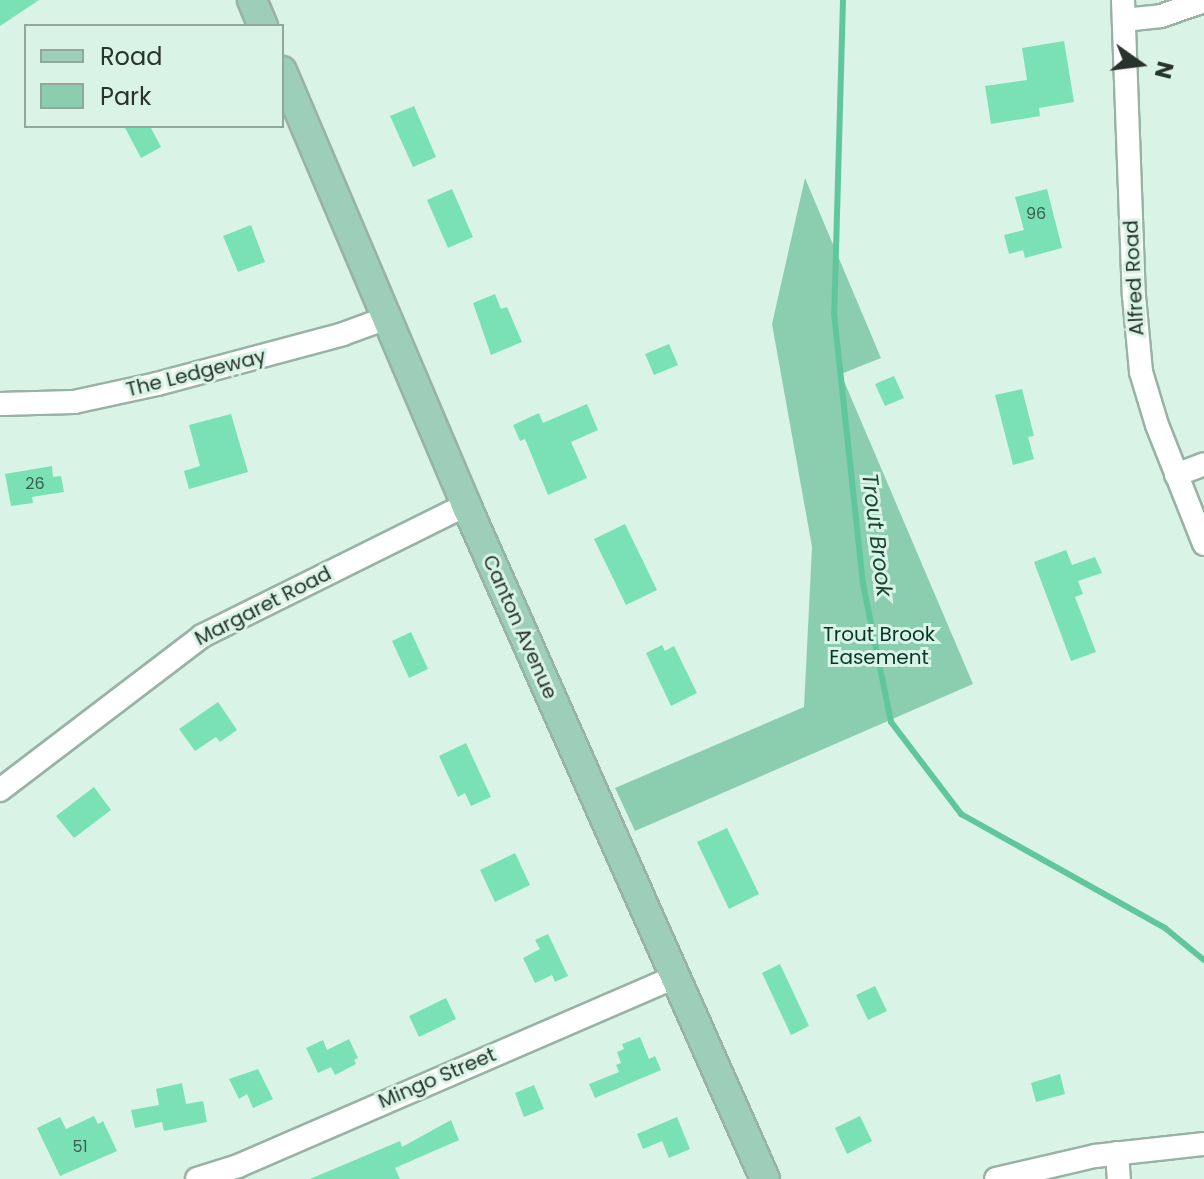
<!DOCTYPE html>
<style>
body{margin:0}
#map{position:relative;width:1204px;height:1179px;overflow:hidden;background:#d9f4e6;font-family:Poppins,sans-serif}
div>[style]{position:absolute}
.green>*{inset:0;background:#8bceaf}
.stream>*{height:6px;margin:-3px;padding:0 3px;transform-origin:3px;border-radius:3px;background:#60c79c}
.building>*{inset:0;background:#7ae1b5}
.roads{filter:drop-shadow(2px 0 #98b2a5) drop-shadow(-2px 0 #98b2a5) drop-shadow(0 2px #98b2a5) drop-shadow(0 -2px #98b2a5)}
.minor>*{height:22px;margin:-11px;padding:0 11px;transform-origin:11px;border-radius:11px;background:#fff}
.major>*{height:28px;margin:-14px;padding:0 14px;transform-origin:14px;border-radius:14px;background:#9cceb9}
span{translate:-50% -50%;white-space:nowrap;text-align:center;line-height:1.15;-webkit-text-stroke:6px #d9f4e6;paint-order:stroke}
.number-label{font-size:16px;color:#3c5e50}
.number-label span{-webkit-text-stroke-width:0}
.street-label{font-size:20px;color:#28332e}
.park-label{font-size:20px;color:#063625}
.water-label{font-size:22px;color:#194533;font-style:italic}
.legend{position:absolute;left:24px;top:24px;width:260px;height:104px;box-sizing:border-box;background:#d9f4e6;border:2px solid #92a79c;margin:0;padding:10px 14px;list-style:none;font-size:24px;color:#28332e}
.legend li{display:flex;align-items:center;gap:16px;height:40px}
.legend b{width:40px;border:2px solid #92a79c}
.north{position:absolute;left:1100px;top:24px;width:80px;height:80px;-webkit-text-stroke:6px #d9f4e6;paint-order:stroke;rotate:104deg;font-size:22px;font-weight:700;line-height:32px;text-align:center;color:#28332e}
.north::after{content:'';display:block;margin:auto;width:28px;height:36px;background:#28332e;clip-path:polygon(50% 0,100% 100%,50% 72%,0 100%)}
</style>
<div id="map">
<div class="green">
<div style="clip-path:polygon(805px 178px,881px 358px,841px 374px,973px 684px,635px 831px,615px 788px,804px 707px,812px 547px,772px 324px)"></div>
</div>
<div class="stream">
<div style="left:843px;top:0;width:313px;rotate:91.6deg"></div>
<div style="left:834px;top:313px;width:273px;rotate:83.9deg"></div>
<div style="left:863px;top:584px;width:141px;rotate:78.5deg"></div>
<div style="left:891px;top:722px;width:116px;rotate:52.7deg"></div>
<div style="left:961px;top:814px;width:234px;rotate:29.2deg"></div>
<div style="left:1165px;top:928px;width:50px;rotate:39.4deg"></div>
</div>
<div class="building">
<div style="clip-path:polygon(0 0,39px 0,0 26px)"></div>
<div style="clip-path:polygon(1064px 41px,1074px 102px,1039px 108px,1040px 116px,991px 124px,985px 86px,1027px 80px,1022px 48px)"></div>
<div style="clip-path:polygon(414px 106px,436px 157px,413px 167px,390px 116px)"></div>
<div style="clip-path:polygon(124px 126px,150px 126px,161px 147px,141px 158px)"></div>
<div style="clip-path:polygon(452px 189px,473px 237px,448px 248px,427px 200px)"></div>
<div style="clip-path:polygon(1047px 189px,1062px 248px,1025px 258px,1023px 250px,1009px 254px,1004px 235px,1024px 230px,1015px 197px)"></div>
<div style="clip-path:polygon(251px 225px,265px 262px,238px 272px,223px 236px)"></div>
<div style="clip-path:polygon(495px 294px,501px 309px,507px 307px,522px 342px,491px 355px,473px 303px)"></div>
<div style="clip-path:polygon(669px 344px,678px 365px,654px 375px,645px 354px)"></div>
<div style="clip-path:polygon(894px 376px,904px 398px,885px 406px,875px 384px)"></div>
<div style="clip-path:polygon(1022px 389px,1034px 436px,1028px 437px,1034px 459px,1013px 465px,995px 395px)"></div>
<div style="clip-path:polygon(587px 404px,598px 430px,571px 442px,587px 478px,548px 495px,525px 439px,520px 441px,513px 425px,539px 413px,543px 423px)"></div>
<div style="clip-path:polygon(231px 414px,248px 472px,189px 489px,184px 471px,200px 466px,189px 425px)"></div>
<div style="clip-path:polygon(52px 466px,53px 477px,61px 476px,64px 492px,32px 497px,33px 503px,11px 506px,5px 474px)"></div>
<div style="clip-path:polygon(625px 524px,657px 590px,626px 605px,594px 539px)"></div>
<div style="clip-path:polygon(1066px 550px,1072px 565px,1095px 557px,1102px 573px,1078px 581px,1083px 594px,1075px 597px,1096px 652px,1071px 661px,1034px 562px)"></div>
<div style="clip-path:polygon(411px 632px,428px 669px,409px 678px,392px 641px)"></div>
<div style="clip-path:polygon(662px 645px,665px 651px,674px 646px,697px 693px,671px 706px,646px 653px)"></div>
<div style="clip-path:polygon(218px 702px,237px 730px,220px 742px,216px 737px,195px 751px,179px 729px)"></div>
<div style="clip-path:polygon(466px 743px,491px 797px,471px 806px,465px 793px,458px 797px,439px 756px)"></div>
<div style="clip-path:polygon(94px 787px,111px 810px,74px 838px,56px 816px)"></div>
<div style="clip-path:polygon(727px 828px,759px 894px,729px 909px,697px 842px)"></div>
<div style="clip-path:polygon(515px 853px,530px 885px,495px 902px,480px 870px)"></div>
<div style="clip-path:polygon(548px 934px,568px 976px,555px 982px,552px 975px,535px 983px,523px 958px,540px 949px,535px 940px)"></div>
<div style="clip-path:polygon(780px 964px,809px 1026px,791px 1035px,762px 973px)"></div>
<div style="clip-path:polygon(875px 986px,887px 1011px,868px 1020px,856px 995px)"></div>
<div style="clip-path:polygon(446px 998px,456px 1019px,419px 1037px,409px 1016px)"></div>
<div style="clip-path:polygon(640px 1037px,649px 1059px,655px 1056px,661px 1070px,595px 1098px,589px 1084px,619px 1072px,616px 1065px,621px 1063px,617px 1052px,624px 1049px,622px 1044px)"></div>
<div style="clip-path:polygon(349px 1039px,358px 1058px,354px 1060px,356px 1064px,335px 1075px,331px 1067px,318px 1073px,306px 1048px,323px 1040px,327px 1050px)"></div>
<div style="clip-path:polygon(258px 1069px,273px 1099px,253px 1108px,247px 1094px,239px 1099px,229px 1079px)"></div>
<div style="clip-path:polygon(1060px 1074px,1065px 1094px,1036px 1102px,1031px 1083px)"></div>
<div style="clip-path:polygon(182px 1083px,186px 1104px,203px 1101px,207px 1122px,164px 1131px,162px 1122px,135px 1128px,131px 1110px,159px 1105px,156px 1089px)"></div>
<div style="clip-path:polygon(534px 1085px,544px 1109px,524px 1117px,515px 1093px)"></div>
<div style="clip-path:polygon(94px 1116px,98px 1124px,103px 1121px,117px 1151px,60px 1176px,37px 1128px,60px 1117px,66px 1129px)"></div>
<div style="clip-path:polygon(860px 1116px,872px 1141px,847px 1154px,835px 1128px)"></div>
<div style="clip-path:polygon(677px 1117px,690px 1149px,669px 1158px,662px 1141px,643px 1149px,637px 1134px)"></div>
<div style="clip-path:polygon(451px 1120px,459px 1140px,395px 1168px,400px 1179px,310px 1179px,400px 1141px,402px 1147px)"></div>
</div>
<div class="roads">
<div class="minor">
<div style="left:1123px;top:0;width:296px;rotate:87.9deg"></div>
<div style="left:1134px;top:296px;width:76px;rotate:84.7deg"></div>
<div style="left:1141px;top:372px;width:55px;rotate:73.2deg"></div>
<div style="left:1157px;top:425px;width:128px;rotate:68.4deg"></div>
<div style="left:1124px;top:20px;width:37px;rotate:-6deg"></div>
<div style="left:1161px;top:16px;width:46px;rotate:-19.2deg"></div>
<div style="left:0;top:404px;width:74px;rotate:-1.5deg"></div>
<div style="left:74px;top:402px;width:85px;rotate:-12.2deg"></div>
<div style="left:157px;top:384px;width:193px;rotate:-15deg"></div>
<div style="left:343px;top:334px;width:47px;rotate:-20deg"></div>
<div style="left:1176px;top:475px;width:30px;rotate:-21deg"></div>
<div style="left:0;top:790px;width:254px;rotate:-37.3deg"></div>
<div style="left:202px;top:636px;width:295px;rotate:-26.4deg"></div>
<div style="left:1117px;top:1153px;width:26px;rotate:86deg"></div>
<div style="left:197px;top:1179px;width:43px;rotate:-17.6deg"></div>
<div style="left:238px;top:1166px;width:478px;rotate:-23.4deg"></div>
<div style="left:996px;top:1179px;width:102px;rotate:-13.1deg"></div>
<div style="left:1095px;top:1156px;width:110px;rotate:-6.3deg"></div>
</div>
<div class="major">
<div style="left:252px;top:0;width:28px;rotate:67deg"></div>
<div style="left:282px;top:71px;width:471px;rotate:67deg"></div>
<div style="left:466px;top:505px;width:737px;rotate:66.08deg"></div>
</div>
</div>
<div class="number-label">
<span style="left:1036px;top:214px">96</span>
<span style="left:35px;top:484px">26</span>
<span style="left:80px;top:1147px">51</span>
</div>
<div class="street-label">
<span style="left:1134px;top:278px;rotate:-93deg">Alfred Road</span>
<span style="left:196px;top:373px;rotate:-14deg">The Ledgeway</span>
<span style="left:263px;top:606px;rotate:-27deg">Margaret Road</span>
<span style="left:520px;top:627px;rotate:66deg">Canton Avenue</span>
<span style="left:437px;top:1078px;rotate:-23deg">Mingo Street</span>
</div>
<div class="park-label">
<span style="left:879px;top:646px">Trout Brook<br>Easement</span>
</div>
<div class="water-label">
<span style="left:877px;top:535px;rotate:83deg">Trout Brook</span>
</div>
<ul class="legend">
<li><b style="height:10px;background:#9cceb9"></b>Road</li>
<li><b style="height:22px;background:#8bceaf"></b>Park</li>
</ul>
<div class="north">N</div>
</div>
